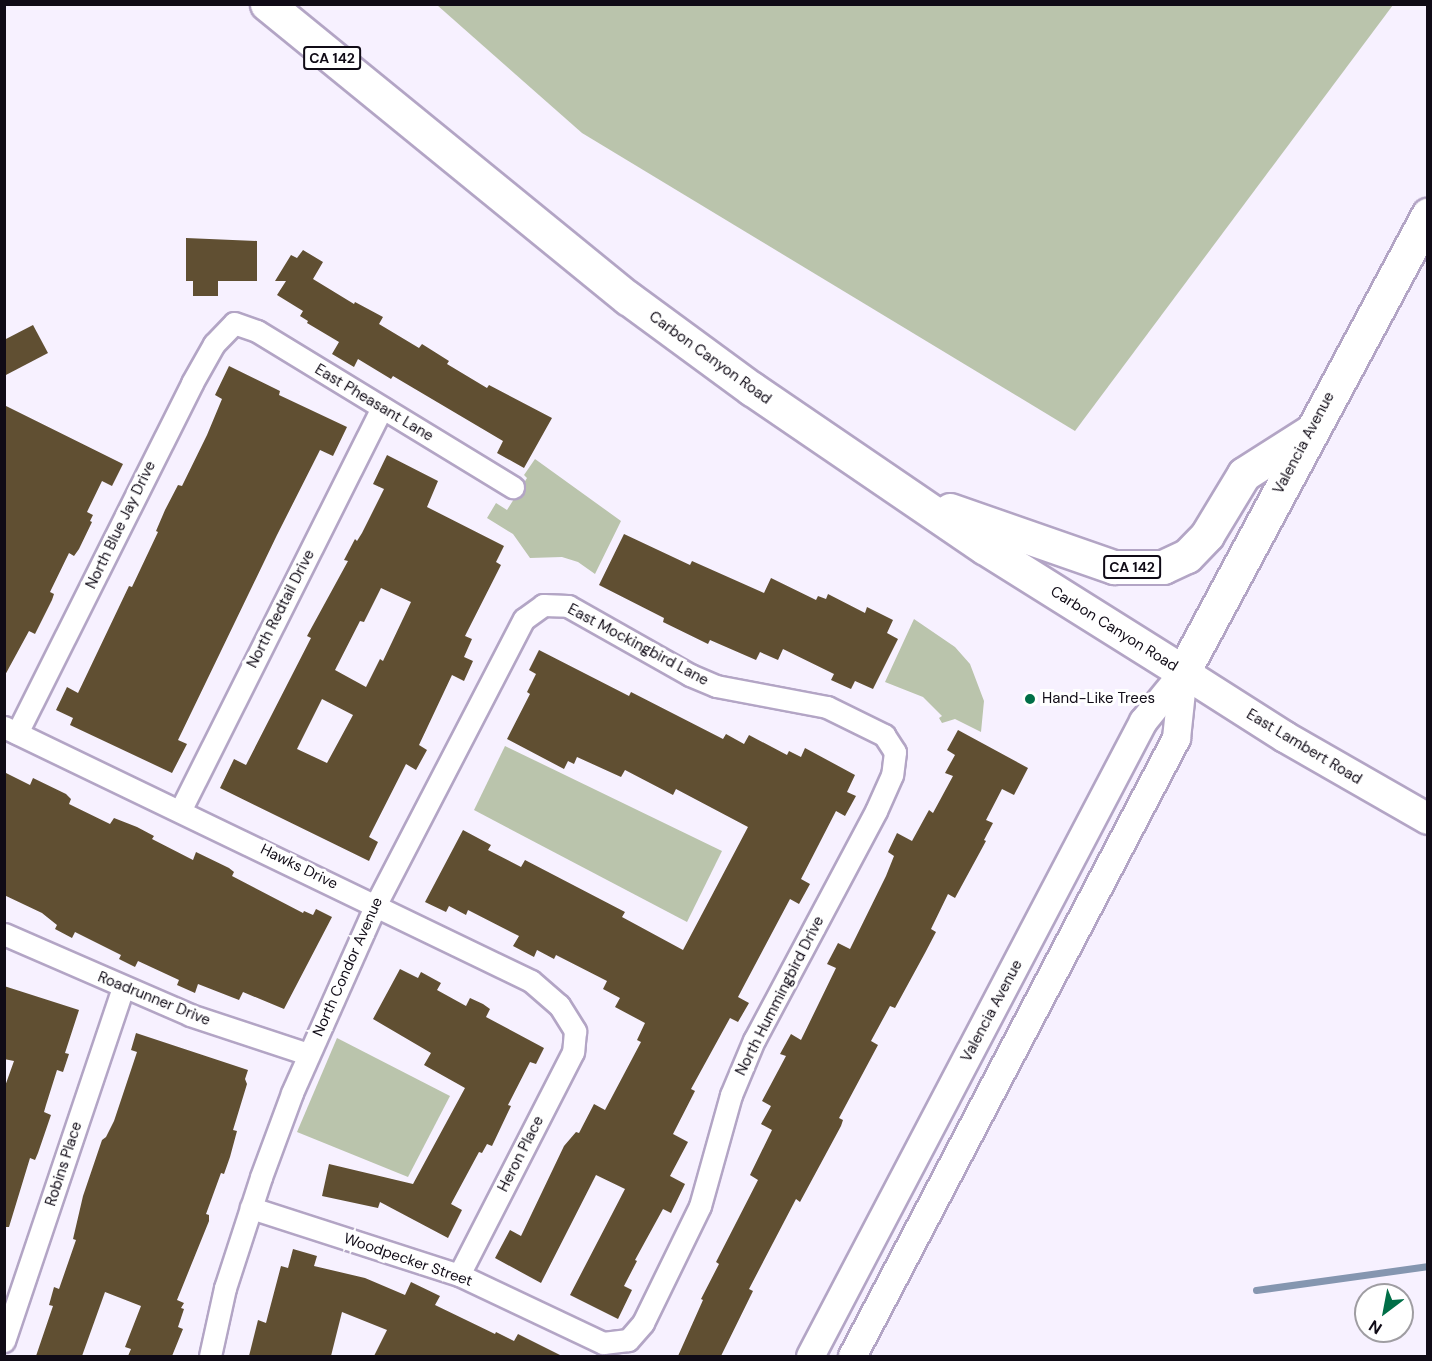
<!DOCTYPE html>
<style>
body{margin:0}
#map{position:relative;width:1432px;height:1361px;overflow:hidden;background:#f7f1ff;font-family:"DM Sans",sans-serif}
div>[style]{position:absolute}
.green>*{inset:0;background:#bac4ac}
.stream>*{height:7px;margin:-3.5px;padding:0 3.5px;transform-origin:3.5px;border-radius:3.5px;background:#8596b0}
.building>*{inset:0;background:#604f32}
.roads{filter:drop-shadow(2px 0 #b3a5c5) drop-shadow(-2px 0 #b3a5c5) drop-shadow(0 2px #b3a5c5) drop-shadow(0 -2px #b3a5c5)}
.minor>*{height:21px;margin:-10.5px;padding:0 10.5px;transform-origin:10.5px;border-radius:10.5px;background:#fff}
.tertiary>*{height:27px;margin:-13.5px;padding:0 13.5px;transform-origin:13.5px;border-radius:13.5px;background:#fff}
.secondary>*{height:30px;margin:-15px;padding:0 15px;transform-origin:15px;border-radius:15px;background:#fff}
.primary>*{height:33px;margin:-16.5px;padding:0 16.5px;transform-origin:16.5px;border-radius:16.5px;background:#fff}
.dots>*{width:16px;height:16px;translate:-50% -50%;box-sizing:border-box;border:3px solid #fff;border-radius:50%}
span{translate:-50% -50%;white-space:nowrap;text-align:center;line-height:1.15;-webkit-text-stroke:6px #fff;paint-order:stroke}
.shield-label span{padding:2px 4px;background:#fff;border:2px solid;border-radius:4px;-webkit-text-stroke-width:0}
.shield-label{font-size:14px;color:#100b16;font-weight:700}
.street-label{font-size:15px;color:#100b16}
.poi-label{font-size:15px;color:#100b16}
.left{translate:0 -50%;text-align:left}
.frame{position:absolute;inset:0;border:6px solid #100b16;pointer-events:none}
.north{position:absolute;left:1354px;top:1283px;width:60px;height:60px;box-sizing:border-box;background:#fff;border:2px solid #9f9da2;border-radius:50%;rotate:212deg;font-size:16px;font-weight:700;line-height:24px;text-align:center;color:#100b16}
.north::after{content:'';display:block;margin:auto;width:21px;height:27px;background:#006e47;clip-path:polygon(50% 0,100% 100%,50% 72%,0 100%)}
</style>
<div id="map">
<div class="green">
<div style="clip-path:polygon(437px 5px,1393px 5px,1075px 431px,582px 133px)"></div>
<div style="clip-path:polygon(535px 459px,621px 521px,595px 574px,578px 562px,562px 557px,530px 558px,513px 534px,487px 518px,496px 503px,507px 510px,527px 478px,524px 475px)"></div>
<div style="clip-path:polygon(914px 619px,955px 647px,970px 664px,984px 701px,981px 732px,955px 719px,942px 723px,939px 718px,942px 716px,923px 697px,885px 682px)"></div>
<div style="clip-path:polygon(505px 746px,722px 851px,687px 922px,474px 810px)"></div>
<div style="clip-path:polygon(337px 1038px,450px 1096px,408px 1177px,297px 1132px)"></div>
</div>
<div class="stream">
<div style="left:1256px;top:1290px;width:174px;rotate:-7.9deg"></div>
</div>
<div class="building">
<div style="clip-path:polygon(186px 238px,257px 241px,257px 281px,218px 281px,218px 296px,193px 296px,193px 281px,186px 281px)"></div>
<div style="clip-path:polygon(303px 250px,323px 262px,313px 279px,354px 304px,355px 302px,383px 317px,379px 324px,419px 348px,422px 344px,449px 361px,447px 364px,487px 388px,489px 385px,552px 418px,524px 468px,497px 453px,503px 441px,393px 376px,391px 379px,358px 359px,354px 367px,332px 354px,339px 342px,307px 323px,308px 321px,300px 316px,303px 311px,277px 295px,286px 281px,275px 281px,291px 255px,297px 258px)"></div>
<div style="clip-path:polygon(33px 325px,48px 353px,4px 376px,4px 340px)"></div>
<div style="clip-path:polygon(229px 366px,280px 391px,279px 395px,347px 427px,333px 456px,320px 450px,277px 535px,178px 740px,187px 744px,172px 773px,70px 725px,73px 718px,56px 710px,67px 687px,78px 693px,129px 586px,132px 587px,158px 532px,156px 531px,165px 510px,178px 485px,182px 486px,207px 435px,222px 399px,215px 395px)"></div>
<div style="clip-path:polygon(4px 405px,123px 464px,112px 486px,102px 481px,87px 512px,93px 515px,90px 521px,92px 522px,79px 549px,74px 556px,69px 553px,50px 592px,54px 594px,52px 600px,35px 634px,29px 631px,4px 677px)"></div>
<div style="clip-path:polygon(evenodd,387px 455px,438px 481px,427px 507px,504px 546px,496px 562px,501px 565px,465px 636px,472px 639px,464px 657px,473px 661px,464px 681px,452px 675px,419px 745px,427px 750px,416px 770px,406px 764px,369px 837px,378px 842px,369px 861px,220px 788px,234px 759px,246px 765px,311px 638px,307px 636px,348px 561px,344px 560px,355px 539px,357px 541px,362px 533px,384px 489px,373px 484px,387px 455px,381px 588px,411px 602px,383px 661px,380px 659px,366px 687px,335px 670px,360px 621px,364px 622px,381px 588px,387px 455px,322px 699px,353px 715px,327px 763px,297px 749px,322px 699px)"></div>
<div style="clip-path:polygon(624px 534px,690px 565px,692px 561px,764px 593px,771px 578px,816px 600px,818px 596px,826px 599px,828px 594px,865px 613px,867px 607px,893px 620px,887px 633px,898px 639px,873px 689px,855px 681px,851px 689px,831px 680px,834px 674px,783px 649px,778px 660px,760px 652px,756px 660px,710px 640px,708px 644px,663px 622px,664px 618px,599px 585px)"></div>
<div style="clip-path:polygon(539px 650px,629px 696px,631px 692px,723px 739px,726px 734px,744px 744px,749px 735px,787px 755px,789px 751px,801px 757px,805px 748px,855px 775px,847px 792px,856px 796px,845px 816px,836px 811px,801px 879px,810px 884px,799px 904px,790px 899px,738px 997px,749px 1003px,738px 1022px,730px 1018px,691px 1089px,695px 1091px,673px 1134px,688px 1142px,670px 1176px,685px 1184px,671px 1213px,663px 1209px,635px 1260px,637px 1261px,624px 1286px,632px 1290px,618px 1319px,570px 1295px,625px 1189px,596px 1175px,541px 1283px,495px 1258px,510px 1230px,521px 1236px,564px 1146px,576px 1132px,579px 1133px,594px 1104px,605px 1110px,641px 1042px,637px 1040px,645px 1023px,615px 1007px,620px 998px,603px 989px,607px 981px,556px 955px,554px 959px,537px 950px,534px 957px,513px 946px,519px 936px,468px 910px,466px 915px,449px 906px,446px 912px,425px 902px,463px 830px,491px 845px,488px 850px,521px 867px,525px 860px,625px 912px,622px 917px,683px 950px,748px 827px,676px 789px,673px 795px,625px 770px,621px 777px,577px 757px,574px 764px,568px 761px,564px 769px,507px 739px,530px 694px,527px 692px,536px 674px,529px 670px)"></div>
<div style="clip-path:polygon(958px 730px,1028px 768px,1014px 795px,1002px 789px,986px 820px,993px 823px,984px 840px,986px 841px,955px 898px,948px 894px,931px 929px,936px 932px,925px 953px,895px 1008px,890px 1006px,871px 1041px,878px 1045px,839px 1118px,843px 1120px,841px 1126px,800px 1202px,796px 1199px,749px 1289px,753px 1291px,721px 1356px,678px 1356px,703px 1300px,701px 1299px,719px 1264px,716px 1262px,758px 1180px,750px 1175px,772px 1130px,761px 1124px,771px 1106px,762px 1101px,786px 1056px,780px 1054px,791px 1034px,801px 1040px,836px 968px,827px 964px,838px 943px,850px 949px,886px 876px,894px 856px,888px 852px,897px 833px,912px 841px,929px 810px,933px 813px,953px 776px,945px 773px,955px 755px,947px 750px)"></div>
<div style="clip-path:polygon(4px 772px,30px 785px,33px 778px,66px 794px,71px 799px,69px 804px,110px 824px,114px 818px,137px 827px,154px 836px,152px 839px,193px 860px,196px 852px,229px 868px,234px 872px,232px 876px,303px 913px,304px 911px,313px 915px,316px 909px,332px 917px,284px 1009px,243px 992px,239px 1000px,198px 984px,195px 993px,177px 985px,179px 980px,138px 961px,135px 967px,119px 959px,121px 955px,75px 932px,72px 938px,55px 929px,57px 925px,42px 913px,4px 895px)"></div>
<div style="clip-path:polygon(400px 969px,418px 978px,421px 972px,441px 983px,437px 990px,466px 1006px,470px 998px,483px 1004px,490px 1009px,486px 1017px,544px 1048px,536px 1064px,530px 1062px,508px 1105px,511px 1106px,492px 1146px,487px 1144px,482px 1153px,479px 1152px,451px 1204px,462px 1210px,448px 1238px,380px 1202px,378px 1208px,322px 1196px,329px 1164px,413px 1184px,465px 1088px,424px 1065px,431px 1053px,373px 1019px)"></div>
<div style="clip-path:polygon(4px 986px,79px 1010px,65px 1053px,69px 1054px,63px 1072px,57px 1070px,46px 1105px,44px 1112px,51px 1115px,38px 1153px,35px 1160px,30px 1158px,9px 1227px,4px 1227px,4px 1089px,14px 1061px,4px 1059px)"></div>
<div style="clip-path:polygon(136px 1033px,248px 1070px,245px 1079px,247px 1084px,233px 1130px,237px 1131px,230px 1157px,224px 1174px,221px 1173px,206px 1214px,209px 1215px,209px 1221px,177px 1300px,184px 1303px,181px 1308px,184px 1309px,178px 1327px,183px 1329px,172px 1356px,128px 1356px,131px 1349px,125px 1347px,141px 1306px,105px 1292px,82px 1356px,36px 1356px,53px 1306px,49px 1305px,54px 1287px,59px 1289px,76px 1240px,73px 1239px,83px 1196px,102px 1140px,106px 1137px,114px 1121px,137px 1052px,131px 1050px)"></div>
<div style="clip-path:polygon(293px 1249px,317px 1256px,314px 1266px,365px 1278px,405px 1295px,411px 1282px,440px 1296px,435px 1305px,495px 1334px,496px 1332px,514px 1341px,518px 1334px,562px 1356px,374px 1356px,387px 1330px,342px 1312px,331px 1356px,249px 1356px,258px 1320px,266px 1323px,281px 1266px,288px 1268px)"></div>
</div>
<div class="roads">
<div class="minor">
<div style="left:4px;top:727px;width:585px;rotate:25.73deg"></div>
<div style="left:531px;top:981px;width:37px;rotate:41deg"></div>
<div style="left:559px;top:1005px;width:31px;rotate:58deg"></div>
<div style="left:575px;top:1031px;width:21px;rotate:95deg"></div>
<div style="left:573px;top:1052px;width:250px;rotate:117.1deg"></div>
<div style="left:17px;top:733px;width:391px;rotate:-63.4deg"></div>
<div style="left:192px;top:383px;width:45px;rotate:-60.6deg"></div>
<div style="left:214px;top:344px;width:29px;rotate:-46deg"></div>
<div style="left:234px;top:323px;width:24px;rotate:19deg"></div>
<div style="left:257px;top:331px;width:300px;rotate:31.4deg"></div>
<div style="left:180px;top:811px;width:451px;rotate:-63.4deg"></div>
<div style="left:4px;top:934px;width:203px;rotate:23.5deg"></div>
<div style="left:190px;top:1015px;width:124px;rotate:18.3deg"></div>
<div style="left:4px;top:1341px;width:373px;rotate:-71.4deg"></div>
<div style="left:210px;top:1356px;width:70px;rotate:-77.6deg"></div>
<div style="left:225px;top:1288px;width:117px;rotate:-72deg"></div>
<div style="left:261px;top:1177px;width:90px;rotate:-69.7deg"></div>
<div style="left:292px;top:1093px;width:207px;rotate:-66deg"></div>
<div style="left:376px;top:904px;width:321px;rotate:-62.6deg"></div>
<div style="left:524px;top:619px;width:24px;rotate:-36deg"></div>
<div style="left:543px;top:605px;width:25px;rotate:2deg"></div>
<div style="left:568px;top:606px;width:140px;rotate:29.5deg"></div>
<div style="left:690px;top:675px;width:28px;rotate:23deg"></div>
<div style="left:716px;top:686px;width:113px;rotate:10.7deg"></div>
<div style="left:827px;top:707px;width:64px;rotate:26.2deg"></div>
<div style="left:884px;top:735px;width:20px;rotate:57deg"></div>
<div style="left:895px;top:752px;width:23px;rotate:97deg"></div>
<div style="left:892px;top:775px;width:39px;rotate:114deg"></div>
<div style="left:876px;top:811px;width:259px;rotate:118deg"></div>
<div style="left:754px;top:1040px;width:60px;rotate:112.7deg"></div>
<div style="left:731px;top:1095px;width:115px;rotate:105.6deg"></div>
<div style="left:700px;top:1206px;width:130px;rotate:116deg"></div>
<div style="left:643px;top:1323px;width:23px;rotate:131deg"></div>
<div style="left:628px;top:1340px;width:25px;rotate:173deg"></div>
<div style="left:603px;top:1343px;width:159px;rotate:-154.7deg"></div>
<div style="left:459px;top:1275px;width:219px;rotate:-162.1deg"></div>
</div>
<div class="tertiary">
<div style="left:810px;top:1356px;width:717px;rotate:-62.33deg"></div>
<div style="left:1143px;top:721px;width:63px;rotate:-50.8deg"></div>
<div style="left:852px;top:1356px;width:698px;rotate:-62.33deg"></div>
<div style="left:1176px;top:738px;width:66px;rotate:-83.9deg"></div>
</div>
<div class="secondary">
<div style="left:1183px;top:672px;width:121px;rotate:32.5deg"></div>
<div style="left:1285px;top:737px;width:165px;rotate:29.8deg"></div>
</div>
<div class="primary">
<div style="left:267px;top:4px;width:466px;rotate:39.2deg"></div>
<div style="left:628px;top:298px;width:154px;rotate:36.3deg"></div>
<div style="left:752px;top:389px;width:281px;rotate:34.3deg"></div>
<div style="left:984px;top:547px;width:235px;rotate:32.1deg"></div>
<div style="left:1183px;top:672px;width:519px;rotate:-61.8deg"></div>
<div style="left:950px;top:510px;width:174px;rotate:19.2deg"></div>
<div style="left:1114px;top:567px;width:49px"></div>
<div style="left:1163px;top:567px;width:26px;rotate:-25deg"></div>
<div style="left:1187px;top:556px;width:29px;rotate:-46deg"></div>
<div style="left:1207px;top:535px;width:71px;rotate:-58.8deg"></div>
<div style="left:1244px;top:474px;width:76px;rotate:-32.6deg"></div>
</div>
</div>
<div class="dots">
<div style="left:1030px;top:699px;background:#006e47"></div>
</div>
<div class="shield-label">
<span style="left:332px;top:58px">CA 142</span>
<span style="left:1132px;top:567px">CA 142</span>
</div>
<div class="street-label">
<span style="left:710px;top:358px;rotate:36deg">Carbon Canyon Road</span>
<span style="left:374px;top:403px;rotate:31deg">East Pheasant Lane</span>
<span style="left:1304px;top:443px;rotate:-62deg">Valencia Avenue</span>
<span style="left:121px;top:525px;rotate:-64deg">North Blue Jay Drive</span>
<span style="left:281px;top:609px;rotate:-63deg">North Redtail Drive</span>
<span style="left:1114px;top:629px;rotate:32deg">Carbon Canyon Road</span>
<span style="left:638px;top:645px;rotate:28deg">East Mockingbird Lane</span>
<span style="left:1304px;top:747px;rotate:31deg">East Lambert Road</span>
<span style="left:299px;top:867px;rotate:26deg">Hawks Drive</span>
<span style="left:348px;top:967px;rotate:-66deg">North Condor Avenue</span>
<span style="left:780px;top:996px;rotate:-63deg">North Hummingbird Drive</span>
<span style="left:154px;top:999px;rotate:22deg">Roadrunner Drive</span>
<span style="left:992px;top:1011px;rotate:-62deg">Valencia Avenue</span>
<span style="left:521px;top:1154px;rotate:-63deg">Heron Place</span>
<span style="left:64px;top:1164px;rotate:-72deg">Robins Place</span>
<span style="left:408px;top:1260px;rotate:19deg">Woodpecker Street</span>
</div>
<div class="poi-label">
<span class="left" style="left:1042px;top:699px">Hand-Like Trees</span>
</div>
<div class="frame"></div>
<div class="north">N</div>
</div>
